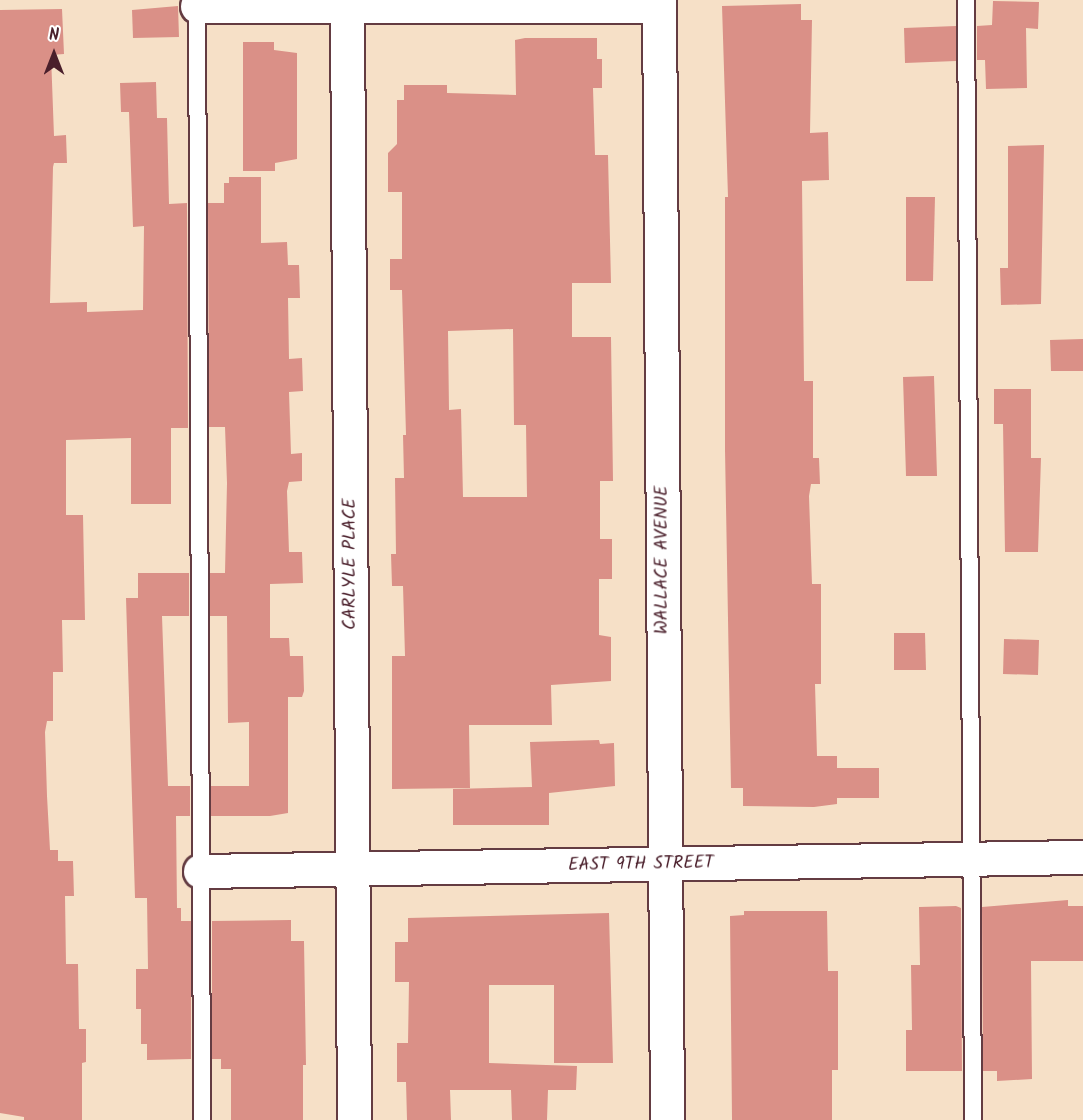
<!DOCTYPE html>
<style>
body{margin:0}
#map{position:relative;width:1083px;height:1120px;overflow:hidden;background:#f6e0c7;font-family:Kalam,sans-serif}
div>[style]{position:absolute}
.building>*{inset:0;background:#da9087}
.roads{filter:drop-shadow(2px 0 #643c42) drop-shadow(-2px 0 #643c42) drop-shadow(0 2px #643c42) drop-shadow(0 -2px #643c42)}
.lane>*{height:16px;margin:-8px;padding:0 8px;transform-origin:8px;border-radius:8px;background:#fff}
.street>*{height:33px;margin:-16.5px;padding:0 16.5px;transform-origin:16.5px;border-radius:16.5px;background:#fff}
span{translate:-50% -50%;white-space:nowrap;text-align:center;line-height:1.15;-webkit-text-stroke:4.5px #fff;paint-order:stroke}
.street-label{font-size:18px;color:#4a1f2b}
.north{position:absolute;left:24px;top:24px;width:60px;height:60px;-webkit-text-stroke:4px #fff;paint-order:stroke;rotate:0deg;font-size:16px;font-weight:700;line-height:24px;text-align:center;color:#4a1f2b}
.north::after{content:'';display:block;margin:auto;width:21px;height:27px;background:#4a1f2b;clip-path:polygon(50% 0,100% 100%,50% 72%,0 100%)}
</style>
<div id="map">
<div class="building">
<div style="clip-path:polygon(993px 1px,1039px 2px,1038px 29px,1026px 28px,1027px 88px,986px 89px,985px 60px,977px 60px,977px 26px,992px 25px)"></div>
<div style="clip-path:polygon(801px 4px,801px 20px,812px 20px,810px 133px,828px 132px,829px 180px,802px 181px,804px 381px,813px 381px,813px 458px,819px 458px,820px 484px,811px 484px,809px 496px,812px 584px,821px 584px,821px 684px,815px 684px,817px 756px,837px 756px,837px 768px,879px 768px,879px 798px,837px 798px,837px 804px,814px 807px,743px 806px,743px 788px,731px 788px,725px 450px,725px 197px,728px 197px,722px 6px)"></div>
<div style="clip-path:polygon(178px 6px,179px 37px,133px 38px,132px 10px)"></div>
<div style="clip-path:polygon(62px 9px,64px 54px,51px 55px,54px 136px,66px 135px,67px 163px,54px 163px,53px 167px,50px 303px,87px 302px,87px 312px,143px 310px,144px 226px,133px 227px,129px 112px,121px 112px,120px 83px,156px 82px,157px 118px,167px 118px,169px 204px,187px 203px,188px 428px,171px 428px,171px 504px,131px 504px,131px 438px,66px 440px,66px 515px,83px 515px,85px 620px,62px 620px,63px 672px,53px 672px,53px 721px,47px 721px,45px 732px,47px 796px,50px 850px,58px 850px,58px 861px,73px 861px,74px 896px,65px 896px,66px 964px,78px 964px,79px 1029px,86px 1029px,86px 1062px,82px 1063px,82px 1120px,24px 1120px,24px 1117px,0 1113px,0 10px)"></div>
<div style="clip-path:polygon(956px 26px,956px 61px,905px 63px,904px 28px)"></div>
<div style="clip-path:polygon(evenodd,525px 38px,597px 38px,597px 59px,602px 59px,602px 88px,593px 88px,595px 155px,608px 155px,611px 283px,572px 283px,572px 337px,611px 337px,613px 481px,600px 481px,600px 539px,612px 539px,612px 579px,599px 579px,599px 635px,611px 637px,611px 681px,551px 685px,552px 725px,469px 725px,470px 788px,392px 789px,392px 656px,405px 656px,403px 586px,392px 586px,391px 554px,396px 554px,395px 478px,404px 478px,403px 435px,406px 435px,402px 290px,390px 290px,390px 259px,402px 259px,402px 192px,388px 192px,388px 153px,397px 144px,397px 100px,404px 100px,404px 85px,447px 85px,447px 93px,516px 95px,515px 40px,525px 38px,513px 329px,514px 425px,526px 425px,527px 497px,463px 497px,461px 409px,449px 410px,448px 331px,513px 329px)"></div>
<div style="clip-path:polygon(243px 42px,274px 42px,274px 50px,297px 53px,297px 159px,275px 163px,275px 171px,243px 171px)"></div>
<div style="clip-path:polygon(1044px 145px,1041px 304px,1001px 305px,1000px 268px,1008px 268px,1008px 146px)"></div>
<div style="clip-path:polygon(229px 177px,261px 177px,261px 243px,287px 242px,288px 265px,299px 265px,300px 298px,288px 298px,289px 359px,302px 358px,303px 391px,289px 392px,291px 454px,302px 453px,302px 481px,289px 482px,287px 491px,289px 552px,302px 552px,303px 583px,270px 584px,270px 638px,289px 638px,290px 656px,303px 656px,304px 691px,302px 697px,288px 697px,288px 813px,270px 816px,211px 816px,211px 786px,249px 786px,249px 722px,228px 723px,227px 616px,210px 616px,210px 573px,225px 573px,227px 483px,225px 427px,209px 427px,208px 203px,224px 203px,224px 183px,229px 183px)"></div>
<div style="clip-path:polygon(906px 197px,935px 197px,933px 281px,906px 281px)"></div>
<div style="clip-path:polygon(1083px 339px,1083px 371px,1051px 371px,1050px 340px)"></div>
<div style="clip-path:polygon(934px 376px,937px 476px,906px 476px,903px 377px)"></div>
<div style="clip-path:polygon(994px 389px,1031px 389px,1031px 458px,1041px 458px,1038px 552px,1005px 552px,1003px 424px,994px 424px)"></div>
<div style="clip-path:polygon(138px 573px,189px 573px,189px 616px,162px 616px,168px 786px,190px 786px,190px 816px,176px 816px,177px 908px,181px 908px,181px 921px,191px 921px,191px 1059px,147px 1060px,147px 1044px,141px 1044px,141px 1009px,136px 1009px,136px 969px,148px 969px,147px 898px,135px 898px,126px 598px,138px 598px)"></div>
<div style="clip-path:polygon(894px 633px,925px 633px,926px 670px,894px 670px)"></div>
<div style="clip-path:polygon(1004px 639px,1039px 640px,1038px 675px,1003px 674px)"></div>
<div style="clip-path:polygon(599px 740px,600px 744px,614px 743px,615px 786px,549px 793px,549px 825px,453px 825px,453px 789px,532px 787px,530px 742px)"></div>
<div style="clip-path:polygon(1068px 900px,1068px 906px,1083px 906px,1083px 961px,1031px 961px,1032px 1079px,997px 1081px,997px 1071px,983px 1071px,982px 907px)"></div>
<div style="clip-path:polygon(956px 906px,961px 908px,962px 1071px,906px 1071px,906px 1030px,912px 1030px,911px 965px,920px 965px,919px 907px)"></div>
<div style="clip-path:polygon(744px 911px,827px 911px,828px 971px,838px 971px,838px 1070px,832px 1070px,832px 1120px,732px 1120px,730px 916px,744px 915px)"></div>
<div style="clip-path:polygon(609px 913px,613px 1063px,554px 1063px,554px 985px,489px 985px,489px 1063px,577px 1066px,576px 1090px,548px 1090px,547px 1120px,512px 1120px,511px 1090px,450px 1090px,451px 1120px,407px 1120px,406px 1082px,397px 1082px,397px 1043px,408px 1043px,409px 982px,395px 982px,395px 942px,408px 942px,408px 918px)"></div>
<div style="clip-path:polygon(291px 920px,291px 941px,304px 941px,306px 1065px,303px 1065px,303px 1120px,231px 1120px,231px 1069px,221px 1069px,221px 1059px,212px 1059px,212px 921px)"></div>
</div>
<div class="roads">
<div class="lane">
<div style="left:966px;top:0;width:1120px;rotate:89.64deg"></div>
<div style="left:197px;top:2px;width:1118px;rotate:89.74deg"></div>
</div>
<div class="street">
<div style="left:659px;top:0;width:1120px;rotate:89.59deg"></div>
<div style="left:197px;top:6px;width:462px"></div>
<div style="left:347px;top:8px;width:1112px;rotate:89.64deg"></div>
<div style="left:200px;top:871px;width:883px;rotate:-0.91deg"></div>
</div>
</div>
<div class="street-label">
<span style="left:663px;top:560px;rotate:-90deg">WALLACE AVENUE</span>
<span style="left:351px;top:564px;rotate:-90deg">CARLYLE PLACE</span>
<span style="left:641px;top:865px;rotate:-1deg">EAST 9TH STREET</span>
</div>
<div class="north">N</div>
</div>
